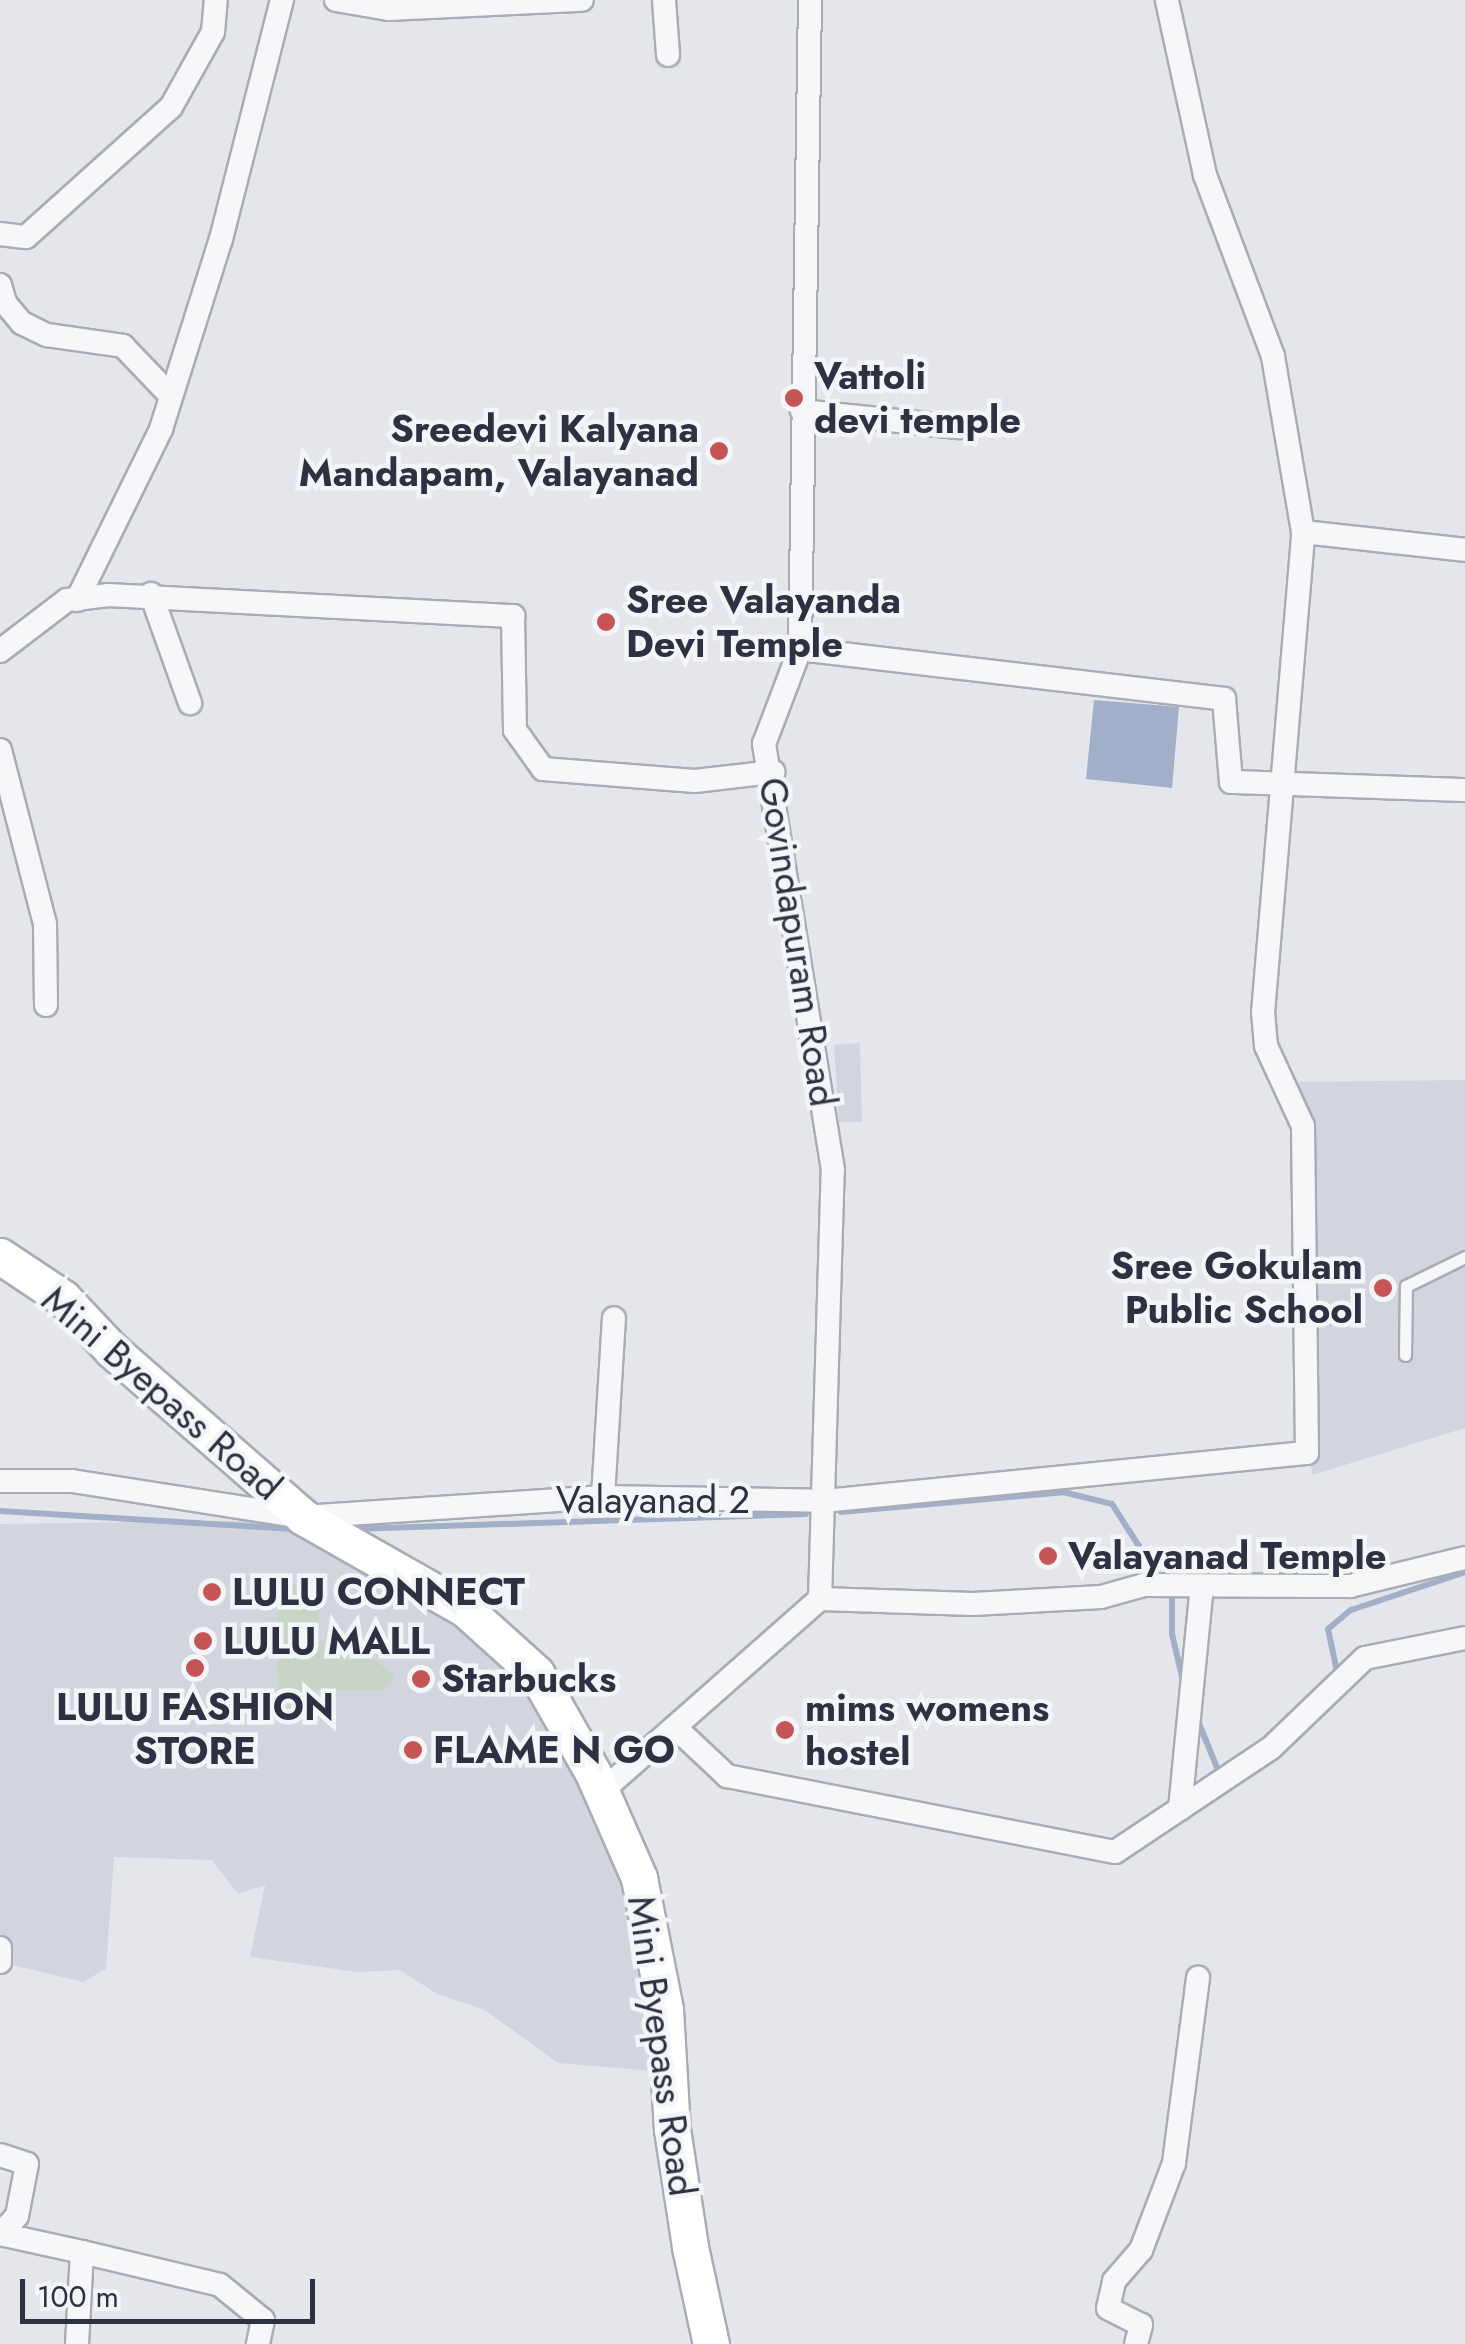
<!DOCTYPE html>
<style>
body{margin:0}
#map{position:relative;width:1465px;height:2344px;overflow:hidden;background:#e4e6eb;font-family:Jost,sans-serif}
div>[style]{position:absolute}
.built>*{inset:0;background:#d2d5dd}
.green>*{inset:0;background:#c7d4c6}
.water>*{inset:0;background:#a2afc8}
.stream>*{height:6px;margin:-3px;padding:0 3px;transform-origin:3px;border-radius:3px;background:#a2afc8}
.roads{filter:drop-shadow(2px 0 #a9acb5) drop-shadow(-2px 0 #a9acb5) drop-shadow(0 2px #a9acb5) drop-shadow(0 -2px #a9acb5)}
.service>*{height:11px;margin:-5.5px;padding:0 5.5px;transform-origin:5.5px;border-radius:5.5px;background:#f7f7f9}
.minor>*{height:22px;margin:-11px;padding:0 11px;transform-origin:11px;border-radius:11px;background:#f7f7f9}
.primary>*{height:35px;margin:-17.5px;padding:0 17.5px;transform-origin:17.5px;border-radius:17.5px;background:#fff}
.dots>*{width:28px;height:28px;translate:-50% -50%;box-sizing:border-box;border:5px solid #f4f5f8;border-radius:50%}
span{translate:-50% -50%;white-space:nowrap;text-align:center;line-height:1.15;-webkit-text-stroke:9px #f4f5f8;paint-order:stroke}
.poi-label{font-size:38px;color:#2d3142;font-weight:700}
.left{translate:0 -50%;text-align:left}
.right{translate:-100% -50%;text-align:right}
.street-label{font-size:38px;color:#2d3142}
.scale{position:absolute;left:20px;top:2279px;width:295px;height:45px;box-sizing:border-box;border:5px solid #2d3142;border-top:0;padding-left:12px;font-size:30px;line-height:35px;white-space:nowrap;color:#2d3142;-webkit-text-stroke:8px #f4f5f8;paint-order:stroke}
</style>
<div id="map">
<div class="built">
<div style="clip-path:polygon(860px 1043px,862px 1122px,839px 1122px,834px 1045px)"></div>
<div style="clip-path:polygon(1465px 1080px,1465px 1428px,1312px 1475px,1290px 1082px)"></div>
<div style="clip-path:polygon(294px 1520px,421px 1598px,512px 1665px,587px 1778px,621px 1869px,654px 2071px,558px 2063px,485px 2010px,437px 1994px,400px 1970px,358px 1972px,250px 1957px,265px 1885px,238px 1894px,212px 1860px,114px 1857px,106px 1969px,83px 1982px,0 1962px,0 1524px)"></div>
</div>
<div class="green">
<div style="clip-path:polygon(277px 1584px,296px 1584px,297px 1593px,310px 1594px,310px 1607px,319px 1611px,319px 1623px,312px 1623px,312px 1632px,297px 1632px,297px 1640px,323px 1641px,324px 1653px,367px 1653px,396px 1677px,382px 1690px,278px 1691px)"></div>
</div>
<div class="water">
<div style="clip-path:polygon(1094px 700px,1179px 707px,1172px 788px,1086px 779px)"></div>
</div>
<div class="stream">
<div style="left:0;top:1511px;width:296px;rotate:3.5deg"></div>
<div style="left:841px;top:1512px;width:223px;rotate:-5.1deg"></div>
<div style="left:1063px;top:1492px;width:50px;rotate:13.8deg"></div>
<div style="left:1112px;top:1504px;width:50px;rotate:57.3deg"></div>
<div style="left:1139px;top:1546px;width:33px;rotate:85deg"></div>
<div style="left:354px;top:1529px;width:452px;rotate:-1.9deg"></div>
<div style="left:1172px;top:1589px;width:45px;rotate:90deg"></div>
<div style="left:1172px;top:1634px;width:48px;rotate:76.8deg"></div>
<div style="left:1338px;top:1676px;width:48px;rotate:-102deg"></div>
<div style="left:1328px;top:1629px;width:30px;rotate:-40deg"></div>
<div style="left:1351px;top:1610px;width:120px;rotate:-18.4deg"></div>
<div style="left:1198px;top:1721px;width:53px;rotate:67.8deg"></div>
</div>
<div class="roads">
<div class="service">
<div style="left:1405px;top:1355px;width:69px;rotate:-89.2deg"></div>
<div style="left:1406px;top:1286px;width:66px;rotate:-26.2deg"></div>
</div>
<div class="minor">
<div style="left:336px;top:0;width:53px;rotate:9.8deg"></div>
<div style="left:388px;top:9px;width:194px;rotate:-2.7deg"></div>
<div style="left:664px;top:0;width:55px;rotate:85.8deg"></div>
<div style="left:0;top:234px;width:26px;rotate:7deg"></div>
<div style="left:26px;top:237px;width:195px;rotate:-41.9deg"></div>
<div style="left:171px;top:107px;width:86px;rotate:-60.8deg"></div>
<div style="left:213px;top:32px;width:32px;rotate:-85deg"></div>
<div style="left:0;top:285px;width:19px;rotate:74deg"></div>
<div style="left:5px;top:303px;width:26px;rotate:50deg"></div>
<div style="left:22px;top:323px;width:28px;rotate:26deg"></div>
<div style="left:47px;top:335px;width:77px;rotate:8.2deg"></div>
<div style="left:123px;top:346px;width:68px;rotate:46.2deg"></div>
<div style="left:802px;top:411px;width:157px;rotate:5.9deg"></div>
<div style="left:1303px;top:532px;width:163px;rotate:6.3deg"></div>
<div style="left:151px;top:594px;width:116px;rotate:70.3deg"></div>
<div style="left:77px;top:600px;width:191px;rotate:-63.8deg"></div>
<div style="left:161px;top:429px;width:199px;rotate:-72.5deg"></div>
<div style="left:221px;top:239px;width:247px;rotate:-75.7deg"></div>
<div style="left:800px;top:649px;width:427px;rotate:6.7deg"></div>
<div style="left:1224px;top:699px;width:83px;rotate:85.2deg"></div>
<div style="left:1231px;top:782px;width:234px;rotate:2deg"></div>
<div style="left:0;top:651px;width:84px;rotate:-37.3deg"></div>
<div style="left:67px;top:600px;width:42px;rotate:-6.8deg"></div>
<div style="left:109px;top:595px;width:405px;rotate:3deg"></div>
<div style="left:513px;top:616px;width:114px;rotate:89deg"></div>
<div style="left:515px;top:730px;width:48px;rotate:54.3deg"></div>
<div style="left:543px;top:769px;width:152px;rotate:4.5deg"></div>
<div style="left:695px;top:781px;width:79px;rotate:-6.6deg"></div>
<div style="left:0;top:750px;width:180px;rotate:75.5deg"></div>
<div style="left:45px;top:924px;width:81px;rotate:89.3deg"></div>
<div style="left:0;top:1481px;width:72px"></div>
<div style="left:72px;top:1481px;width:234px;rotate:8.9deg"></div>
<div style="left:303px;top:1517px;width:301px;rotate:-3.8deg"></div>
<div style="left:603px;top:1497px;width:221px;rotate:1deg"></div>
<div style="left:824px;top:1501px;width:485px;rotate:-5.7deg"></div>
<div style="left:1307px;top:1453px;width:327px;rotate:-90.7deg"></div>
<div style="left:1303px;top:1126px;width:88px;rotate:-114.8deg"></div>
<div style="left:1266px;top:1046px;width:33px;rotate:-95deg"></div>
<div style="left:1263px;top:1013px;width:483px;rotate:-85.2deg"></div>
<div style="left:1303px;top:532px;width:179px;rotate:-99.7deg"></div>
<div style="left:1273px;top:356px;width:193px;rotate:-110.6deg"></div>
<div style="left:1205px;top:175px;width:179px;rotate:-102.3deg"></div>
<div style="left:603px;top:1497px;width:179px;rotate:-86.5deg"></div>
<div style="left:820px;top:1599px;width:153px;rotate:1.9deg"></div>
<div style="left:973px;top:1604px;width:128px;rotate:-3.1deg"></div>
<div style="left:1101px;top:1597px;width:45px;rotate:-15.6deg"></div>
<div style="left:1144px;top:1585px;width:206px;rotate:0.3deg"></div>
<div style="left:1350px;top:1586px;width:118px;rotate:-13.7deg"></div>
<div style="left:677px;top:1729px;width:69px;rotate:43.2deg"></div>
<div style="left:727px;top:1776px;width:395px;rotate:11.1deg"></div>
<div style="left:1115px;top:1852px;width:187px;rotate:-33.7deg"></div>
<div style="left:1271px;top:1748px;width:130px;rotate:-43.8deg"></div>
<div style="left:1365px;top:1658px;width:102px;rotate:-11.3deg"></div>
<div style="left:601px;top:1792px;width:292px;rotate:-41.4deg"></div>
<div style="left:820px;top:1599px;width:429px;rotate:-88.3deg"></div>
<div style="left:833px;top:1170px;width:432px;rotate:-99.2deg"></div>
<div style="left:764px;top:744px;width:102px;rotate:-69.2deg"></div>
<div style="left:800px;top:649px;width:649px;rotate:-89.12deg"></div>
<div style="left:1180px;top:1809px;width:224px;rotate:-84.4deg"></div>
<div style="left:0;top:1948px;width:14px;rotate:90deg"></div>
<div style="left:0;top:2155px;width:28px;rotate:18deg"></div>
<div style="left:27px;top:2164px;width:53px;rotate:100.9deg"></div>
<div style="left:17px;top:2216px;width:25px;rotate:133deg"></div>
<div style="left:0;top:2234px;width:84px;rotate:12.4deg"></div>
<div style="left:82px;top:2252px;width:92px;rotate:93.1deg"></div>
<div style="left:82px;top:2252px;width:142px;rotate:13.4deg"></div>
<div style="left:220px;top:2285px;width:55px;rotate:39.1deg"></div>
<div style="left:263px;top:2320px;width:25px;rotate:102deg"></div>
<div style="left:1136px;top:2344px;width:20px;rotate:-75deg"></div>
<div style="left:1141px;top:2325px;width:37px;rotate:-153deg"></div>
<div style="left:1108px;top:2308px;width:28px;rotate:-77deg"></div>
<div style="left:1114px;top:2281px;width:41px;rotate:-48.9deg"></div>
<div style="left:1141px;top:2250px;width:93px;rotate:-69.2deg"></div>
<div style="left:1174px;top:2163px;width:187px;rotate:-82.6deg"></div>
</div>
<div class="primary">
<div style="left:0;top:1256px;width:76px;rotate:33.7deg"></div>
<div style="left:63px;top:1298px;width:73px;rotate:46.7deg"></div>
<div style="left:113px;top:1351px;width:252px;rotate:41.1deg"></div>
<div style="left:303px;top:1517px;width:186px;rotate:29.6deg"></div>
<div style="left:465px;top:1609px;width:96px;rotate:42deg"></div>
<div style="left:536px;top:1673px;width:115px;rotate:60.3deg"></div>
<div style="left:593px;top:1773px;width:115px;rotate:66.3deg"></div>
<div style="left:639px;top:1878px;width:134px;rotate:78.8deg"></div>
<div style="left:665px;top:2009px;width:120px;rotate:86.7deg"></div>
<div style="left:672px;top:2129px;width:119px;rotate:81.3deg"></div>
<div style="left:690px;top:2247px;width:99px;rotate:77.8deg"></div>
</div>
</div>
<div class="dots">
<div style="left:794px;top:398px;background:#c55454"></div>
<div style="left:719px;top:451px;background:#c55454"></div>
<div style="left:606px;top:622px;background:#c55454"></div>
<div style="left:1383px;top:1288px;background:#c55454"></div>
<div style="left:1048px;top:1556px;background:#c55454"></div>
<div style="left:212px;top:1592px;background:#c55454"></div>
<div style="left:203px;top:1641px;background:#c55454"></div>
<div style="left:195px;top:1668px;background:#c55454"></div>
<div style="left:421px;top:1679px;background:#c55454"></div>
<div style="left:785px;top:1730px;background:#c55454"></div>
<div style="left:413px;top:1750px;background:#c55454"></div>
</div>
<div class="poi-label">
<span class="left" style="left:814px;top:398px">Vattoli<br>devi temple</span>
<span class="right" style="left:699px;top:451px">Sreedevi Kalyana<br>Mandapam, Valayanad</span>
<span class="left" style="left:626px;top:622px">Sree Valayanda<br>Devi Temple</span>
<span class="right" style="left:1363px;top:1288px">Sree Gokulam<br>Public School</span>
<span class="left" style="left:1068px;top:1556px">Valayanad Temple</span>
<span class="left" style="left:232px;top:1592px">LULU CONNECT</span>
<span class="left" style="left:223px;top:1641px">LULU MALL</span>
<span class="left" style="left:441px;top:1679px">Starbucks</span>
<span style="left:195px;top:1729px">LULU FASHION<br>STORE</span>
<span class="left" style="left:805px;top:1730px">mims womens<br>hostel</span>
<span class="left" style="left:433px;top:1750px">FLAME N GO</span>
</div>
<div class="street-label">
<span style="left:798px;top:942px;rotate:81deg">Govindapuram Road</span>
<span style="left:162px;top:1393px;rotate:41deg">Mini Byepass Road</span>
<span style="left:653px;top:1500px">Valayanad 2</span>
<span style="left:662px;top:2046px;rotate:82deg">Mini Byepass Road</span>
</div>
<div class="scale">100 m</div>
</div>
